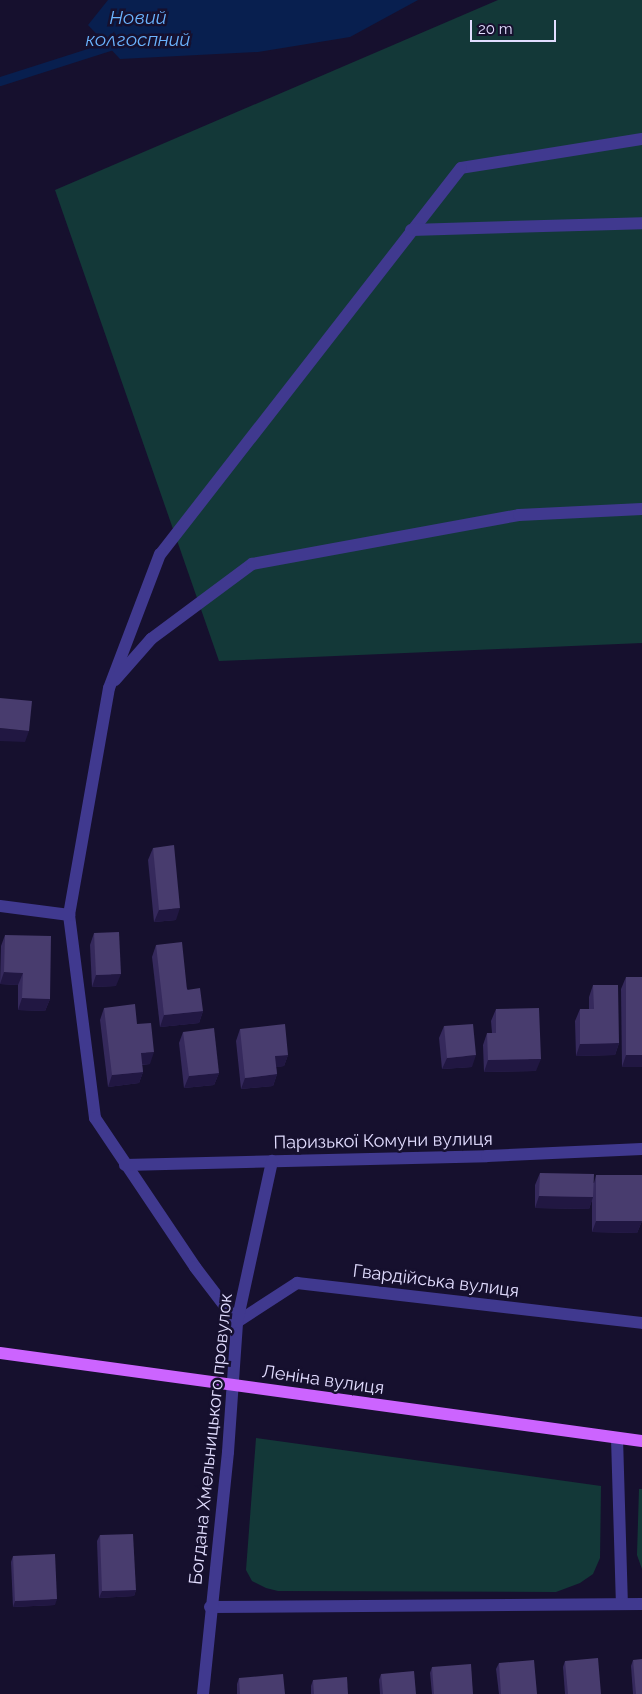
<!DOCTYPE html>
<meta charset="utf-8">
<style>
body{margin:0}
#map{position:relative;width:642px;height:1694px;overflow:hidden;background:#16102e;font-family:Raleway,sans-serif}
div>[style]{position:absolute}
.green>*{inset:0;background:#133838}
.water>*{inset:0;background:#081f4f}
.stream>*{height:9px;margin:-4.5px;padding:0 4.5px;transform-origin:4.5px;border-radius:4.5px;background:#081f4f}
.minor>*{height:12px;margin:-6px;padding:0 6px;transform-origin:6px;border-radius:6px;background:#40398f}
.major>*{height:12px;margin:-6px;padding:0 6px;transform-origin:6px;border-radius:6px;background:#cc64ff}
.wall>*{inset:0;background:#35295c}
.shaded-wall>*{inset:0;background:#211742}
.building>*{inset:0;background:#483c6e}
span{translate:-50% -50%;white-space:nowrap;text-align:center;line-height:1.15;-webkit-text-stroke:5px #16102e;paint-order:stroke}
.street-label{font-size:18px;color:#e2ddff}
.water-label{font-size:19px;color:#6bb4ff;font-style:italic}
.scale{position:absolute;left:470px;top:20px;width:86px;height:22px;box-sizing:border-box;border:2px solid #e2ddff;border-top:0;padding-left:6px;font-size:15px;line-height:18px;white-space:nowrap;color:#e2ddff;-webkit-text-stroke:4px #16102e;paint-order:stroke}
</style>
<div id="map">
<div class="green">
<div style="clip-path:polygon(498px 0,642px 0,642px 643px,219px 661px,55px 190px)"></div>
<div style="clip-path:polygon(256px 1438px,601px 1486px,600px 1558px,593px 1574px,580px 1583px,556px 1592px,278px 1591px,266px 1588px,252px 1581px,246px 1570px)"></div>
<div style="clip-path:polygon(639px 1489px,642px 1489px,642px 1569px,637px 1555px)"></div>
</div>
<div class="water">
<div style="clip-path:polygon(108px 0,418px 0,350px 37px,258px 52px,120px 59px,88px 25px)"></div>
</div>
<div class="stream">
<div style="left:0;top:81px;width:125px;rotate:-17.7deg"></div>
</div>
<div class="minor">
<div style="left:642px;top:139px;width:183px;rotate:170.9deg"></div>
<div style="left:461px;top:168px;width:489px;rotate:127.9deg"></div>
<div style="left:160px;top:554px;width:143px;rotate:110.8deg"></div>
<div style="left:109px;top:688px;width:230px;rotate:100deg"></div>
<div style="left:69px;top:915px;width:205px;rotate:82.7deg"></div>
<div style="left:95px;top:1118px;width:179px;rotate:56.1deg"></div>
<div style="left:195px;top:1267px;width:69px;rotate:52.6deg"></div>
<div style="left:237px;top:1322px;width:72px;rotate:-33deg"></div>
<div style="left:297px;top:1283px;width:347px;rotate:6.6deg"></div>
<div style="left:411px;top:230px;width:231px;rotate:-1.7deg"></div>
<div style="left:115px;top:680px;width:55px;rotate:-48.7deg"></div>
<div style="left:151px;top:639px;width:126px;rotate:-36.6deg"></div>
<div style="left:252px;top:564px;width:271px;rotate:-10.4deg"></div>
<div style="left:519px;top:515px;width:123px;rotate:-2.8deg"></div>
<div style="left:0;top:906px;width:70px;rotate:7.4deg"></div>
<div style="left:125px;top:1165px;width:362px;rotate:-1.4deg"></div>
<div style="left:487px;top:1156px;width:155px;rotate:-2.6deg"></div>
<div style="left:617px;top:1438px;width:166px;rotate:88.3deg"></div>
<div style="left:210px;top:1607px;width:432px;rotate:-0.4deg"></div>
<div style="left:203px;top:1694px;width:243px;rotate:-84.1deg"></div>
<div style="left:228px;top:1452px;width:130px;rotate:-86deg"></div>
<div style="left:237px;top:1322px;width:165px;rotate:-77.7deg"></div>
</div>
<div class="major">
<div style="left:0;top:1353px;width:648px;rotate:7.8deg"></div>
</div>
<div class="wall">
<div style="clip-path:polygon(153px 848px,176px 920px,154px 922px,148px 860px)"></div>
<div style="clip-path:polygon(94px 933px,116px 986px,92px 987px,90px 945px)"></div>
<div style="clip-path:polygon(5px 935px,50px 999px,45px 1011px,18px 1010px,18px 985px,0 984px,1px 946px)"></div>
<div style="clip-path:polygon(156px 945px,203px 1011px,199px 1023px,160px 1027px,152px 957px)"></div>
<div style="clip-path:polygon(626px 977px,642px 1067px,622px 1067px,621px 989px)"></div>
<div style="clip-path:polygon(593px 985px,619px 1043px,615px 1055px,576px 1056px,575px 1021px,580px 1009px,589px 1009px,589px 997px)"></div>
<div style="clip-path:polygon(104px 1008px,137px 1024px,150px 1064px,142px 1065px,143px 1072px,139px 1083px,108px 1087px,100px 1020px)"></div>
<div style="clip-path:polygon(496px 1009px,536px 1071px,484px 1072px,483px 1045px,487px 1033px,492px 1033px,491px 1021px)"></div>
<div style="clip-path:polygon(444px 1026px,472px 1067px,442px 1069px,439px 1038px)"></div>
<div style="clip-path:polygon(240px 1029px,288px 1055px,284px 1066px,276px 1067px,277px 1074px,273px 1086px,241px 1089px,236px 1041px)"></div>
<div style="clip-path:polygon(183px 1032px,219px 1073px,214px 1085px,184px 1088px,179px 1043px)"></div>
<div style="clip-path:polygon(540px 1173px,594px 1183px,596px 1175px,642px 1221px,637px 1233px,592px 1232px,592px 1200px,589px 1209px,535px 1208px,535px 1185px)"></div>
<div style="clip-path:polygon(100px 1535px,136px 1590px,134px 1596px,99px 1598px,97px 1541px)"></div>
<div style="clip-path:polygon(13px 1556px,55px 1605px,13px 1607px,11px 1562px)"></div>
<div style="clip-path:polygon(633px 1660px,642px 1694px,633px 1694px,631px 1666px)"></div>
<div style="clip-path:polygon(565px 1661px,601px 1694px,565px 1694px,563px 1667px)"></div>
<div style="clip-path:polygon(499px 1663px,537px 1694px,499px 1694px,496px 1669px)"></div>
<div style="clip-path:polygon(432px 1667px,473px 1694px,432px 1694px,430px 1673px)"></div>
<div style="clip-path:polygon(381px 1674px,416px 1694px,380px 1694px,379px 1680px)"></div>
<div style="clip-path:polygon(239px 1678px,285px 1694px,237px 1694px,237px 1684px)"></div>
<div style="clip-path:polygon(313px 1680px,348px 1694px,311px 1694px,311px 1686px)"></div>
</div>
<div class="shaded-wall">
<div style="clip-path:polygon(0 728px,29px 731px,25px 742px,0 741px)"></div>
<div style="clip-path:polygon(180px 908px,176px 920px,154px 922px,159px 910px)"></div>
<div style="clip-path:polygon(4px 972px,23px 973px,18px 985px,0 984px)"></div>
<div style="clip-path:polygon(121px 974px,116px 986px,92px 987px,96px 975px)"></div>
<div style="clip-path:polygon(22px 998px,50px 999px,45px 1011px,18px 1010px)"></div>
<div style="clip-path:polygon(203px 1011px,199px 1023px,160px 1027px,164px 1015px)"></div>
<div style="clip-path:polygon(619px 1043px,615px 1055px,576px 1056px,580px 1044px)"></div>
<div style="clip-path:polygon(154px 1052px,150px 1064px,137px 1065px,141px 1053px)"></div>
<div style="clip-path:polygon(288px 1055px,284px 1066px,271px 1068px,275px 1056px)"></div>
<div style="clip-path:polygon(476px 1055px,472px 1067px,442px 1069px,447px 1058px)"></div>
<div style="clip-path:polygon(626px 1055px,642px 1055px,642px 1067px,622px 1067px)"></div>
<div style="clip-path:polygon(541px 1059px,536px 1071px,484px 1072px,488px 1060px)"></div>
<div style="clip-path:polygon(143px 1072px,139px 1083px,108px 1087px,112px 1075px)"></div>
<div style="clip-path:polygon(219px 1073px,214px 1085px,184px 1088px,189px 1076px)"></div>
<div style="clip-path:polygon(277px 1074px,273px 1086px,241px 1089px,245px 1078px)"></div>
<div style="clip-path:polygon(539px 1196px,593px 1197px,589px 1209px,535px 1208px)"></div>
<div style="clip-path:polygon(596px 1221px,642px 1221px,637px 1233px,592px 1232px)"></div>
<div style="clip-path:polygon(136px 1590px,134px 1596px,99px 1598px,102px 1591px)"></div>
<div style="clip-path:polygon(57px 1599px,55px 1605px,13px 1607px,15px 1601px)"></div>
</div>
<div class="building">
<div style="clip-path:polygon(0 698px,32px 701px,29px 731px,0 728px)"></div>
<div style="clip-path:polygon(174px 845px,180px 908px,159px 910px,153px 848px)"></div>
<div style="clip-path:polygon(119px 932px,121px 974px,96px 975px,94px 933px)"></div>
<div style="clip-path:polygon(5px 935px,51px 936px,50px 999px,22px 998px,23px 973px,4px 972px)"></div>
<div style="clip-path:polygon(182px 942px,187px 990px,200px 988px,203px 1011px,164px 1015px,156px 945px)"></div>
<div style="clip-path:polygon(626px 977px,642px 977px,642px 1055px,626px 1055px)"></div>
<div style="clip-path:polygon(593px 985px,618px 985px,619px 1043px,580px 1044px,580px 1009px,594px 1009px)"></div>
<div style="clip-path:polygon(135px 1004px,137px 1024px,151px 1023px,154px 1052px,141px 1053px,143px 1072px,112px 1075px,104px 1008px)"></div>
<div style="clip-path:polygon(539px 1008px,541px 1059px,488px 1060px,487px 1033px,496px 1033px,496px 1009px)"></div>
<div style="clip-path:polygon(285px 1024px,288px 1055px,275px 1056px,277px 1074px,245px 1078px,240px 1029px)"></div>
<div style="clip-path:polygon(473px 1024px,476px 1055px,447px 1058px,444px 1026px)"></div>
<div style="clip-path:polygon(214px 1028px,219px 1073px,189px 1076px,183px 1032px)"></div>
<div style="clip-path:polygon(540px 1173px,594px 1174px,593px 1197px,539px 1196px)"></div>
<div style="clip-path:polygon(596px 1175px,642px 1175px,642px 1221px,596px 1221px)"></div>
<div style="clip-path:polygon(133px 1534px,136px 1590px,102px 1591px,100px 1535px)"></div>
<div style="clip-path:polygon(55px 1554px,57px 1599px,15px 1601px,13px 1556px)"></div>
<div style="clip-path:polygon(598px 1658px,601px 1694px,568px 1694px,565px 1661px)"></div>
<div style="clip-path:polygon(642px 1659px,642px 1694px,636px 1694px,633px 1660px)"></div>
<div style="clip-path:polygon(534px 1660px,537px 1694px,501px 1694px,499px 1663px)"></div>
<div style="clip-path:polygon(471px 1664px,473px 1694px,434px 1694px,432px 1667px)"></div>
<div style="clip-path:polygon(414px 1671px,416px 1694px,383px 1694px,381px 1674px)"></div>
<div style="clip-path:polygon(283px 1674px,285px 1694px,240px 1694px,239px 1678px)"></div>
<div style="clip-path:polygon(347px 1677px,348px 1694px,314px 1694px,313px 1680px)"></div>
</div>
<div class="street-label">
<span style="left:383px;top:1141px;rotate:-1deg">Паризької Комуни вулиця</span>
<span style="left:436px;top:1281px;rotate:7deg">Гвардійська вулиця</span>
<span style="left:323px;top:1380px;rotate:8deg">Леніна вулиця</span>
<span style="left:211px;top:1439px;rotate:-84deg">Богдана Хмельницького провулок</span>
</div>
<div class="water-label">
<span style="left:138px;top:29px">Новий<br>колгоспний</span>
</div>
<div class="scale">20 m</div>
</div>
